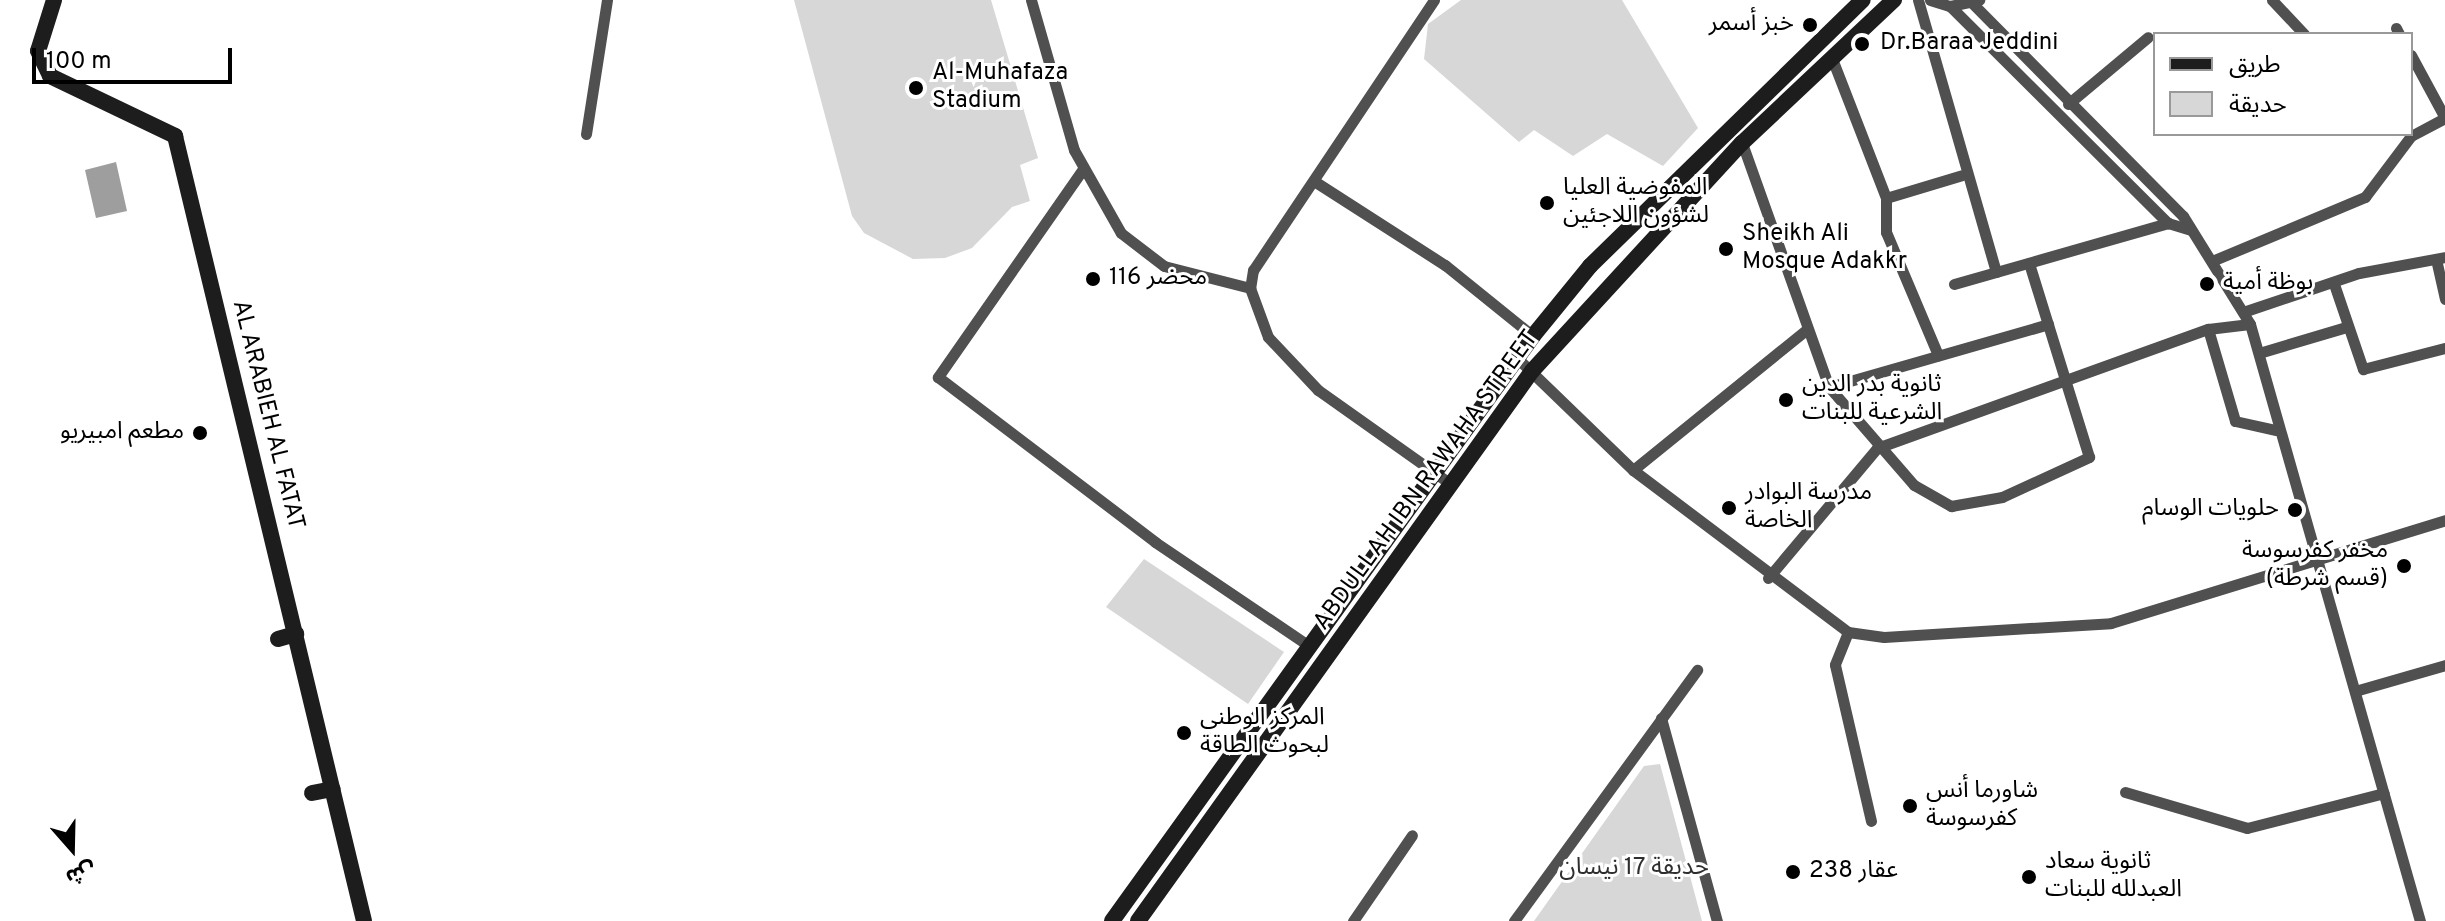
<!DOCTYPE html>
<meta charset="utf-8">
<style>
body{margin:0}
#map{position:relative;width:2445px;height:921px;overflow:hidden;background:#fff;font-family:Overpass,"Noto Sans Arabic",sans-serif}
div>[style]{position:absolute}
.green>*{inset:0;background:#d7d7d7}
.water>*{inset:0;background:#9e9e9e}
.street>*{height:11px;margin:-5.5px;padding:0 5.5px;transform-origin:5.5px;border-radius:5.5px;background:#505050}
.secondary>*{height:16px;margin:-8px;padding:0 8px;transform-origin:8px;border-radius:8px;background:#1d1d1d}
.dots>*{width:22px;height:22px;translate:-50% -50%;box-sizing:border-box;border:4px solid #fff;border-radius:50%}
span{translate:-50% -50%;white-space:nowrap;text-align:center;line-height:1.15;-webkit-text-stroke:6px #fff;paint-order:stroke}
.poi-label{font-size:24px;color:#000}
.right{translate:-100% -50%;text-align:right}
.left{translate:0 -50%;text-align:left}
.street-label{font-size:24px;color:#000}
.park-label{font-size:24px;color:#2e2e2e}
.legend{position:absolute;left:2153px;top:32px;width:260px;height:104px;box-sizing:border-box;background:#fff;border:2px solid #999;margin:0;padding:10px 14px;list-style:none;font-size:24px;color:#000}
.legend li{display:flex;align-items:center;gap:16px;height:40px}
.legend b{width:40px;border:2px solid #999}
.north{position:absolute;left:32px;top:809px;width:80px;height:80px;-webkit-text-stroke:6px #fff;paint-order:stroke;rotate:160deg;font-size:22px;font-weight:700;line-height:32px;text-align:center;color:#000}
.north::after{content:'';display:block;margin:auto;width:28px;height:36px;background:#000;clip-path:polygon(50% 0,100% 100%,50% 72%,0 100%)}
.scale{position:absolute;left:32px;top:48px;width:200px;height:36px;box-sizing:border-box;border:4px solid #000;border-top:0;padding-left:10px;font-size:24px;line-height:28px;white-space:nowrap;color:#000;-webkit-text-stroke:6px #fff;paint-order:stroke}
</style>
<div id="map">
<div class="green">
<div style="clip-path:polygon(794px 0,991px 0,1038px 158px,1020px 165px,1030px 201px,1012px 207px,972px 248px,945px 258px,913px 259px,864px 233px,852px 216px)"></div>
<div style="clip-path:polygon(1461px 0,1622px 0,1698px 128px,1663px 166px,1607px 134px,1573px 156px,1534px 130px,1519px 142px,1424px 59px,1428px 24px)"></div>
<div style="clip-path:polygon(1144px 559px,1284px 652px,1248px 704px,1106px 607px)"></div>
<div style="clip-path:polygon(1660px 764px,1702px 921px,1534px 921px,1644px 766px)"></div>
</div>
<div class="water">
<div style="clip-path:polygon(116px 162px,127px 211px,96px 218px,85px 170px)"></div>
</div>
<div class="street">
<div style="left:1031px;top:0;width:156px;rotate:74deg"></div>
<div style="left:1074px;top:150px;width:95px;rotate:60.5deg"></div>
<div style="left:1121px;top:233px;width:54px;rotate:37.5deg"></div>
<div style="left:1164px;top:266px;width:89px;rotate:14.3deg"></div>
<div style="left:1434px;top:0;width:325px;rotate:123.8deg"></div>
<div style="left:1253px;top:270px;width:18px;rotate:99deg"></div>
<div style="left:1250px;top:288px;width:52px;rotate:69.8deg"></div>
<div style="left:1268px;top:337px;width:73px;rotate:46.7deg"></div>
<div style="left:1318px;top:390px;width:163px;rotate:35.3deg"></div>
<div style="left:1918px;top:0;width:283px;rotate:74deg"></div>
<div style="left:1930px;top:0;width:21px;rotate:17deg"></div>
<div style="left:1950px;top:6px;width:30px;rotate:-12deg"></div>
<div style="left:2272px;top:0;width:47px;rotate:46.7deg"></div>
<div style="left:1972px;top:3px;width:300px;rotate:45.3deg"></div>
<div style="left:2183px;top:216px;width:127px;rotate:58.2deg"></div>
<div style="left:2250px;top:324px;width:621px;rotate:74.11deg"></div>
<div style="left:1950px;top:6px;width:308px;rotate:44.9deg"></div>
<div style="left:2396px;top:28px;width:7px;rotate:63deg"></div>
<div style="left:2411px;top:55px;width:72px;rotate:61.6deg"></div>
<div style="left:1831px;top:56px;width:152px;rotate:68.8deg"></div>
<div style="left:1886px;top:198px;width:34px;rotate:90deg"></div>
<div style="left:1886px;top:232px;width:134px;rotate:67.1deg"></div>
<div style="left:2068px;top:104px;width:104px;rotate:-39.9deg"></div>
<div style="left:586px;top:134px;width:136px;rotate:-81.1deg"></div>
<div style="left:1742px;top:143px;width:259px;rotate:70.4deg"></div>
<div style="left:1829px;top:387px;width:130px;rotate:49.1deg"></div>
<div style="left:1914px;top:485px;width:43px;rotate:29.6deg"></div>
<div style="left:1951px;top:506px;width:52px;rotate:-10deg"></div>
<div style="left:2002px;top:497px;width:96px;rotate:-24.7deg"></div>
<div style="left:2089px;top:457px;width:203px;rotate:-107.2deg"></div>
<div style="left:1083px;top:169px;width:254px;rotate:124.9deg"></div>
<div style="left:938px;top:377px;width:273px;rotate:37.2deg"></div>
<div style="left:1155px;top:542px;width:182px;rotate:34deg"></div>
<div style="left:1314px;top:181px;width:156px;rotate:32.7deg"></div>
<div style="left:1445px;top:265px;width:113px;rotate:38.9deg"></div>
<div style="left:1886px;top:198px;width:79px;rotate:-16.8deg"></div>
<div style="left:2436px;top:259px;width:41px;rotate:77.3deg"></div>
<div style="left:2212px;top:261px;width:166px;rotate:-22.7deg"></div>
<div style="left:2365px;top:197px;width:76px;rotate:-53deg"></div>
<div style="left:2411px;top:136px;width:38px;rotate:-28deg"></div>
<div style="left:1954px;top:284px;width:223px;rotate:-15.9deg"></div>
<div style="left:2168px;top:223px;width:24px;rotate:17deg"></div>
<div style="left:2334px;top:284px;width:90px;rotate:71.2deg"></div>
<div style="left:2363px;top:369px;width:85px;rotate:-14.4deg"></div>
<div style="left:2243px;top:312px;width:122px;rotate:-18.6deg"></div>
<div style="left:2359px;top:273px;width:87px;rotate:-10.5deg"></div>
<div style="left:2208px;top:329px;width:96px;rotate:73.6deg"></div>
<div style="left:2235px;top:421px;width:42px;rotate:12.4deg"></div>
<div style="left:2259px;top:353px;width:88px;rotate:-16.6deg"></div>
<div style="left:1516px;top:357px;width:163px;rotate:44deg"></div>
<div style="left:1633px;top:470px;width:269px;rotate:37deg"></div>
<div style="left:1848px;top:632px;width:36px;rotate:8deg"></div>
<div style="left:1884px;top:637px;width:227px;rotate:-3.5deg"></div>
<div style="left:2111px;top:623px;width:350px;rotate:-17.1deg"></div>
<div style="left:1829px;top:387px;width:228px;rotate:-16deg"></div>
<div style="left:1633px;top:470px;width:223px;rotate:-39deg"></div>
<div style="left:1768px;top:578px;width:170px;rotate:-50deg"></div>
<div style="left:1877px;top:448px;width:352px;rotate:-19.8deg"></div>
<div style="left:2208px;top:329px;width:42px;rotate:-6.8deg"></div>
<div style="left:1848px;top:632px;width:35px;rotate:112deg"></div>
<div style="left:1835px;top:665px;width:160px;rotate:77deg"></div>
<div style="left:2355px;top:691px;width:94px;rotate:-16.1deg"></div>
<div style="left:1661px;top:718px;width:211px;rotate:74.6deg"></div>
<div style="left:2125px;top:792px;width:127px;rotate:16.4deg"></div>
<div style="left:2247px;top:828px;width:141px;rotate:-14.3deg"></div>
<div style="left:1353px;top:921px;width:104px;rotate:-55.5deg"></div>
<div style="left:1514px;top:921px;width:311px;rotate:-53.9deg"></div>
</div>
<div class="secondary">
<div style="left:54px;top:0;width:53px;rotate:107.4deg"></div>
<div style="left:38px;top:51px;width:28px;rotate:64deg"></div>
<div style="left:50px;top:76px;width:139px;rotate:25.6deg"></div>
<div style="left:175px;top:136px;width:807px;rotate:76.46deg"></div>
<div style="left:278px;top:639px;width:19px;rotate:-16deg"></div>
<div style="left:312px;top:793px;width:21px;rotate:-11deg"></div>
<div style="left:1112px;top:921px;width:721px;rotate:-54.26deg"></div>
<div style="left:1533px;top:336px;width:90px;rotate:-50.8deg"></div>
<div style="left:1590px;top:266px;width:381px;rotate:-44.3deg"></div>
<div style="left:1138px;top:921px;width:677px;rotate:-54.38deg"></div>
<div style="left:1532px;top:371px;width:310px;rotate:-47.4deg"></div>
<div style="left:1742px;top:143px;width:209px;rotate:-43.3deg"></div>
</div>
<div class="dots">
<div style="left:1810px;top:25px;background:#000"></div>
<div style="left:1862px;top:44px;background:#000"></div>
<div style="left:916px;top:88px;background:#000"></div>
<div style="left:1547px;top:203px;background:#000"></div>
<div style="left:1726px;top:249px;background:#000"></div>
<div style="left:1093px;top:279px;background:#000"></div>
<div style="left:2207px;top:284px;background:#000"></div>
<div style="left:1786px;top:400px;background:#000"></div>
<div style="left:200px;top:433px;background:#000"></div>
<div style="left:1729px;top:508px;background:#000"></div>
<div style="left:2295px;top:510px;background:#000"></div>
<div style="left:2404px;top:566px;background:#000"></div>
<div style="left:1184px;top:733px;background:#000"></div>
<div style="left:1910px;top:806px;background:#000"></div>
<div style="left:1793px;top:872px;background:#000"></div>
<div style="left:2029px;top:877px;background:#000"></div>
</div>
<div class="poi-label">
<span class="right" style="left:1794px;top:25px">خبز أسمر</span>
<span class="left" style="left:1880px;top:44px">Dr.Baraa Jeddini</span>
<span class="left" style="left:932px;top:88px">Al-Muhafaza<br>Stadium</span>
<span class="left" style="left:1563px;top:203px">المفوضية العليا<br>لشؤون اللاجئين</span>
<span class="left" style="left:1742px;top:249px">Sheikh Ali<br>Mosque Adakkr</span>
<span class="left" style="left:1109px;top:279px">محضر 116</span>
<span class="left" style="left:2223px;top:284px">بوظة أمية</span>
<span class="left" style="left:1802px;top:400px">ثانوية بدر الدين<br>الشرعية للبنات</span>
<span class="right" style="left:184px;top:433px">مطعم امبيريو</span>
<span class="left" style="left:1745px;top:508px">مدرسة البوادر<br>الخاصة</span>
<span class="right" style="left:2279px;top:510px">حلويات الوسام</span>
<span class="right" style="left:2388px;top:566px">مخفر كفرسوسة<br>(قسم شرطة)</span>
<span class="left" style="left:1200px;top:733px">المركز الوطني<br>لبحوث الطاقة</span>
<span class="left" style="left:1926px;top:806px">شاورما أنس<br>كفرسوسة</span>
<span class="left" style="left:2045px;top:877px">ثانوية سعاد<br>العبدلله للبنات</span>
<span class="left" style="left:1809px;top:872px">عقار 238</span>
</div>
<div class="street-label">
<span style="left:267px;top:415px;rotate:76deg">AL ARABIEH AL FATAT</span>
<span style="left:1427px;top:481px;rotate:-54deg">ABDULLAH IBN RAWAHA STREET</span>
</div>
<div class="park-label">
<span style="left:1634px;top:869px">حديقة 17 نيسان</span>
</div>
<ul class="legend">
<li><b style="height:10px;background:#1d1d1d"></b>طريق</li>
<li><b style="height:22px;background:#d7d7d7"></b>حديقة</li>
</ul>
<div class="north">ش</div>
<div class="scale">100 m</div>
</div>
